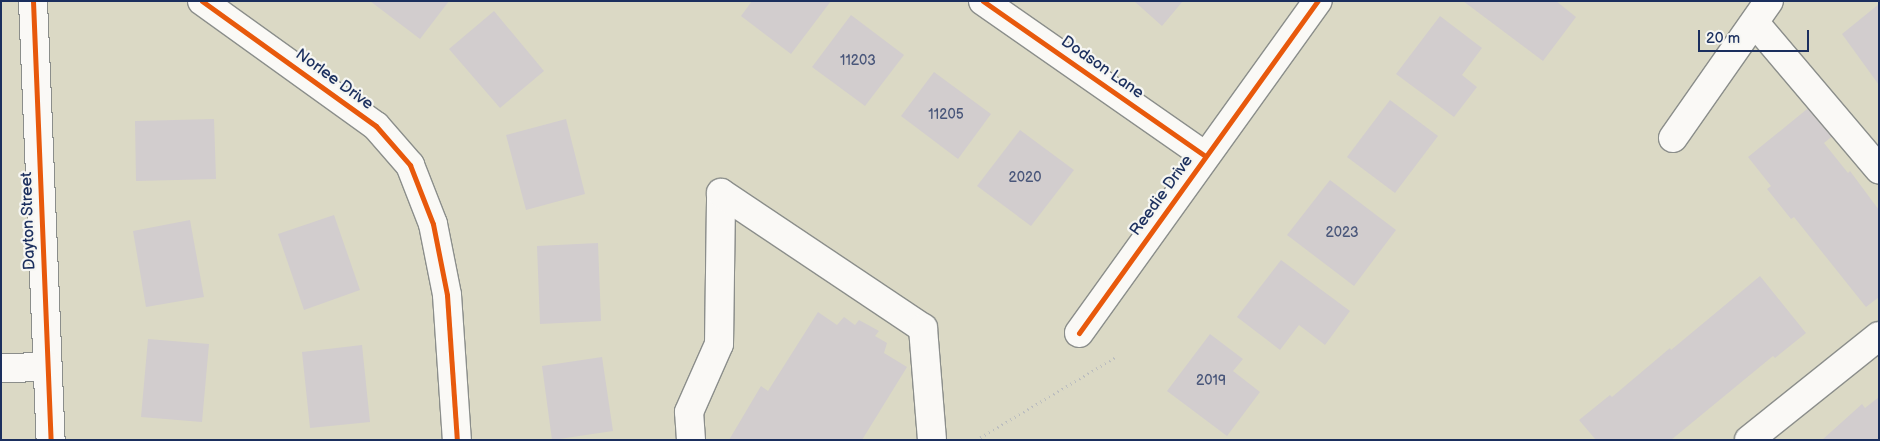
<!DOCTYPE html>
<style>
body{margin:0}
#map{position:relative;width:1880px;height:441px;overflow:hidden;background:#dbd9c5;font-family:"Balsamiq Sans",sans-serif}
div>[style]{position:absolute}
.building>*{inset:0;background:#d2cdce}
.path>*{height:3px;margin-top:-1.5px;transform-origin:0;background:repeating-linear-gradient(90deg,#bcbebf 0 1px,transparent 0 5px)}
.roads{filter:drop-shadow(1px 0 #8b8e8b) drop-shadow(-1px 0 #8b8e8b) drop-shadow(0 1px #8b8e8b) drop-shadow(0 -1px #8b8e8b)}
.minor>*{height:28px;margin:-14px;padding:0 14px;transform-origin:14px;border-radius:14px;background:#faf9f6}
.cycleway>*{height:5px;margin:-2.5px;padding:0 2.5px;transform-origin:2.5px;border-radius:2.5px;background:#e8590c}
span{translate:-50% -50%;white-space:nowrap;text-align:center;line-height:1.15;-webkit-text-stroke:4.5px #f6f6f2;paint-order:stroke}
.number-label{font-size:14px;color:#49567a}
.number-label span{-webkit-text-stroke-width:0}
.street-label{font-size:16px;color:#1b2f5e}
.frame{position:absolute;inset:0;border:2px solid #1b2f5e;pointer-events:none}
.scale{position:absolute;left:1698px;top:30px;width:111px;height:22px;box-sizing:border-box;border:2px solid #1b2f5e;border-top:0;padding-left:6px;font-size:15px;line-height:18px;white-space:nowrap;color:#1b2f5e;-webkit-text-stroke:4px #f6f6f2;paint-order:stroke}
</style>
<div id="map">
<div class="building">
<div style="clip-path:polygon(370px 1px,449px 1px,420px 39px)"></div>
<div style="clip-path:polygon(752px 1px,831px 1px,791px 54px,741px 16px)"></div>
<div style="clip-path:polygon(1134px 1px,1183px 1px,1162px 26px)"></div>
<div style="clip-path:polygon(1463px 1px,1556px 1px,1576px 17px,1543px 61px)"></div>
<div style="clip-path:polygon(1879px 4px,1879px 85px,1842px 34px)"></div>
<div style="clip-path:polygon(494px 11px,544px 71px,500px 108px,449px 49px)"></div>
<div style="clip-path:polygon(851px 15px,904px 55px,865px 106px,812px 67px)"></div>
<div style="clip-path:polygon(1440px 16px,1482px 48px,1462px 75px,1477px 87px,1454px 117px,1396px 74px)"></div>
<div style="clip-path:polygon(934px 72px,991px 114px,958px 159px,901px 116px)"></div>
<div style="clip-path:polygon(1390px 100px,1438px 136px,1395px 193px,1347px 157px)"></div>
<div style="clip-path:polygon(1812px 105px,1835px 134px,1824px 143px,1848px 173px,1850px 171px,1879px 210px,1879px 297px,1866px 307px,1794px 217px,1791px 219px,1767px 189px,1771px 186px,1748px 157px)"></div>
<div style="clip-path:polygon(214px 119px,216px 179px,136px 181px,135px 121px)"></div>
<div style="clip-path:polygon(566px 119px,585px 194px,526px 210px,506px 135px)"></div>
<div style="clip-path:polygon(1020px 130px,1074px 170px,1031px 226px,977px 186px)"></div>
<div style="clip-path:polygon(1330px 180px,1396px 230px,1354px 286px,1287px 235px)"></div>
<div style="clip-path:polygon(334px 215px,360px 290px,304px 310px,278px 234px)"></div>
<div style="clip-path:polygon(190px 220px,204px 297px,146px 307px,133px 231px)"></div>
<div style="clip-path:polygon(598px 243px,601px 321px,540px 324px,537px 246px)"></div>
<div style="clip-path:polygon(1281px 260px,1350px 311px,1325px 345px,1299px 325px,1280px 350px,1237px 317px)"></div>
<div style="clip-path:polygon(1760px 276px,1806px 333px,1775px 358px,1773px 356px,1671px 440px,1596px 440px,1579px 420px,1610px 395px,1612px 397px,1670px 348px,1671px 350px)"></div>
<div style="clip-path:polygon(818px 312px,837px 325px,844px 317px,855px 325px,859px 320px,879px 331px,875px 336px,887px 343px,884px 353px,907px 367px,862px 440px,729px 440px,761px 386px,768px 391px)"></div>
<div style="clip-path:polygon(1210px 334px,1243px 359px,1233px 371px,1260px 392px,1227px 436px,1167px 391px)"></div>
<div style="clip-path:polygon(148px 339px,209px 344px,202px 422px,141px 417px)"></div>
<div style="clip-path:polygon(362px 345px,370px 422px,310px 428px,302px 352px)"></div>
<div style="clip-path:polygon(602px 357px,613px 431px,552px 440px,542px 366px)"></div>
<div style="clip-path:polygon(1879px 397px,1879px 440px,1822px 440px,1862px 404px,1865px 408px)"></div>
</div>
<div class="path">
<div style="left:976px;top:440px;width:163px;rotate:-30.7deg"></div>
</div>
<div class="roads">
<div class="minor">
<div style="left:33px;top:1px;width:439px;rotate:87.7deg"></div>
<div style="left:202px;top:1px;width:214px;rotate:35.7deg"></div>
<div style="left:376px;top:126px;width:52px;rotate:48.9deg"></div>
<div style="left:410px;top:165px;width:63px;rotate:68.7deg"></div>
<div style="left:433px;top:224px;width:72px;rotate:78.8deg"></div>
<div style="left:447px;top:295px;width:145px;rotate:86.1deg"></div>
<div style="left:983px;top:1px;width:271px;rotate:34.9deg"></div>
<div style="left:1755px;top:23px;width:192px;rotate:49.7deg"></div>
<div style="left:1673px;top:138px;width:167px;rotate:-55deg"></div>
<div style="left:1079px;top:333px;width:409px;rotate:-54.3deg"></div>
<div style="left:1px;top:368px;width:46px;rotate:-1.2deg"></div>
<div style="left:691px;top:440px;width:28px;rotate:-94deg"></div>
<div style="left:689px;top:412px;width:74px;rotate:-66.2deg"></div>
<div style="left:719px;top:344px;width:151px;rotate:-89.2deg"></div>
<div style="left:721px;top:193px;width:243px;rotate:33.8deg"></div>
<div style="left:923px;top:328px;width:112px;rotate:85.4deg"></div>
<div style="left:1749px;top:440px;width:166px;rotate:-38.7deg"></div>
</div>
</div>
<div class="cycleway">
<div style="left:33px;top:1px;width:439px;rotate:87.7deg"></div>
<div style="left:202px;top:1px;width:214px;rotate:35.7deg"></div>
<div style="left:376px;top:126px;width:52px;rotate:48.9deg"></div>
<div style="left:410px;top:165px;width:63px;rotate:68.7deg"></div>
<div style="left:433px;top:224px;width:72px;rotate:78.8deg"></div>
<div style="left:447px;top:295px;width:145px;rotate:86.1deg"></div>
<div style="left:983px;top:1px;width:271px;rotate:34.9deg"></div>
<div style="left:1079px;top:333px;width:409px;rotate:-54.3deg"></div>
</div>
<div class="number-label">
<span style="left:858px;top:61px">11203</span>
<span style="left:946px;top:115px">11205</span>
<span style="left:1025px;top:178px">2020</span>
<span style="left:1342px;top:233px">2023</span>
<span style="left:1211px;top:381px">2019</span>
</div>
<div class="street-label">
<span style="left:1102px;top:68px;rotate:35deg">Dodson Lane</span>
<span style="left:334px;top:80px;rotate:36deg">Norlee Drive</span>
<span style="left:1162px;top:196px;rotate:-54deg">Reedie Drive</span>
<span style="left:29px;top:221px;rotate:-92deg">Dayton Street</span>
</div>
<div class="frame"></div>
<div class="scale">20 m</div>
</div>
